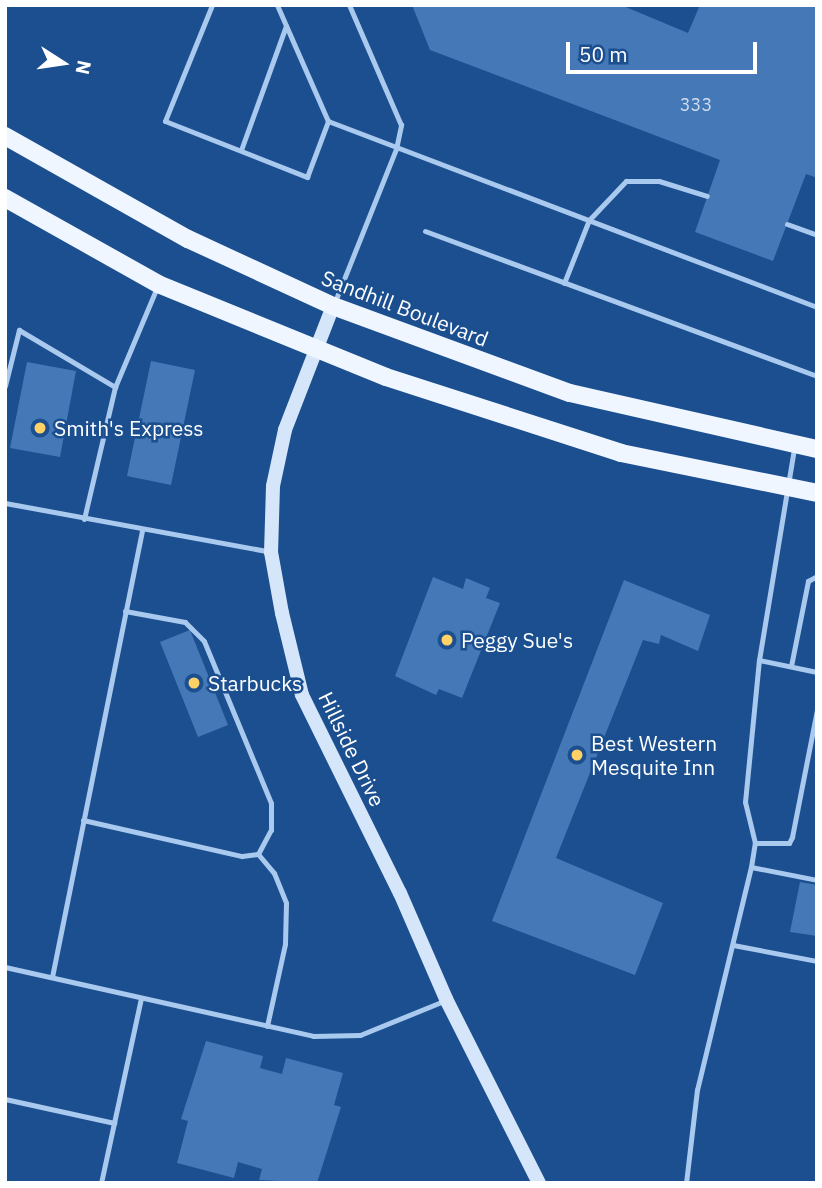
<!DOCTYPE html>
<style>
body{margin:0}
#map{position:relative;width:822px;height:1188px;overflow:hidden;background:#1b4f8f;font-family:"IBM Plex Sans",sans-serif}
div>[style]{position:absolute}
.building>*{inset:0;background:#4478b7}
.service>*{height:5px;margin:-2.5px;padding:0 2.5px;transform-origin:2.5px;border-radius:2.5px;background:#a9c9ee}
.secondary>*{height:14px;margin:-7px;padding:0 7px;transform-origin:7px;border-radius:7px;background:#d6e6fa}
.primary>*{height:18px;margin:-9px;padding:0 9px;transform-origin:9px;border-radius:9px;background:#f0f6ff}
.dots>*{width:19px;height:19px;translate:-50% -50%;box-sizing:border-box;border:4px solid #1b4f8f;border-radius:50%}
span{translate:-50% -50%;white-space:nowrap;text-align:center;line-height:1.15;-webkit-text-stroke:5px #1b4f8f;paint-order:stroke}
.number-label{font-size:18px;color:#d0dded}
.number-label span{-webkit-text-stroke-width:0}
.street-label{font-size:21px;color:#fff}
.poi-label{font-size:21px;color:#fff}
.left{translate:0 -50%;text-align:left}
.frame{position:absolute;inset:0;border:7px solid #fff;pointer-events:none}
.north{position:absolute;left:28px;top:28px;width:70px;height:70px;-webkit-text-stroke:5px #1b4f8f;paint-order:stroke;rotate:102deg;font-size:19px;font-weight:700;line-height:28px;text-align:center;color:#fff}
.north::after{content:'';display:block;margin:auto;width:24px;height:32px;background:#fff;clip-path:polygon(50% 0,100% 100%,50% 72%,0 100%)}
.scale{position:absolute;left:566px;top:42px;width:191px;height:32px;box-sizing:border-box;border:4px solid #fff;border-top:0;padding-left:9px;font-size:21px;line-height:24px;white-space:nowrap;color:#fff;-webkit-text-stroke:5px #1b4f8f;paint-order:stroke}
</style>
<div id="map">
<div class="building">
<div style="clip-path:polygon(412px 5px,621px 5px,688px 33px,700px 5px,817px 5px,817px 178px,806px 174px,773px 261px,695px 232px,720px 160px,430px 50px)"></div>
<div style="clip-path:polygon(151px 361px,195px 370px,171px 485px,127px 476px)"></div>
<div style="clip-path:polygon(27px 362px,76px 371px,60px 457px,10px 448px)"></div>
<div style="clip-path:polygon(433px 577px,463px 589px,466px 578px,490px 588px,486px 598px,500px 603px,462px 698px,439px 689px,436px 695px,395px 676px)"></div>
<div style="clip-path:polygon(624px 580px,710px 615px,698px 651px,661px 635px,659px 644px,643px 640px,556px 858px,663px 903px,635px 975px,492px 921px)"></div>
<div style="clip-path:polygon(190px 630px,228px 725px,198px 737px,160px 642px)"></div>
<div style="clip-path:polygon(800px 882px,817px 885px,817px 936px,790px 932px)"></div>
<div style="clip-path:polygon(206px 1041px,263px 1056px,260px 1068px,282px 1074px,286px 1058px,343px 1073px,334px 1105px,341px 1107px,317px 1183px,259px 1180px,262px 1169px,238px 1162px,234px 1178px,177px 1163px,188px 1121px,181px 1119px)"></div>
</div>
<div class="service">
<div style="left:212px;top:5px;width:125px;rotate:112.1deg"></div>
<div style="left:165px;top:121px;width:153px;rotate:21.5deg"></div>
<div style="left:307px;top:177px;width:60px;rotate:-69.4deg"></div>
<div style="left:328px;top:121px;width:523px;rotate:20.83deg"></div>
<div style="left:277px;top:5px;width:127px;rotate:66.3deg"></div>
<div style="left:241px;top:150px;width:132px;rotate:-70.1deg"></div>
<div style="left:787px;top:224px;width:32px;rotate:20deg"></div>
<div style="left:425px;top:231px;width:418px;rotate:20.3deg"></div>
<div style="left:564px;top:283px;width:68px;rotate:-68.4deg"></div>
<div style="left:589px;top:220px;width:54px;rotate:-46.5deg"></div>
<div style="left:626px;top:181px;width:33px"></div>
<div style="left:659px;top:181px;width:50px;rotate:17.4deg"></div>
<div style="left:334px;top:304px;width:167px;rotate:-68.2deg"></div>
<div style="left:396px;top:149px;width:25px;rotate:-78deg"></div>
<div style="left:401px;top:125px;width:131px;rotate:-113.4deg"></div>
<div style="left:5px;top:386px;width:58px;rotate:-76deg"></div>
<div style="left:19px;top:330px;width:112px;rotate:30.7deg"></div>
<div style="left:5px;top:503px;width:270px;rotate:10.4deg"></div>
<div style="left:84px;top:519px;width:136px;rotate:-76.8deg"></div>
<div style="left:115px;top:387px;width:108px;rotate:-67.2deg"></div>
<div style="left:759px;top:660px;width:59px;rotate:11.7deg"></div>
<div style="left:791px;top:666px;width:87px;rotate:-78.7deg"></div>
<div style="left:808px;top:581px;width:10px;rotate:-29deg"></div>
<div style="left:83px;top:820px;width:163px;rotate:12.8deg"></div>
<div style="left:242px;top:856px;width:16px;rotate:-7deg"></div>
<div style="left:258px;top:854px;width:27px;rotate:-62deg"></div>
<div style="left:271px;top:830px;width:27px;rotate:-90deg"></div>
<div style="left:271px;top:803px;width:175px;rotate:-112.5deg"></div>
<div style="left:204px;top:641px;width:27px;rotate:-135deg"></div>
<div style="left:185px;top:622px;width:61px;rotate:-169.6deg"></div>
<div style="left:755px;top:843px;width:34px"></div>
<div style="left:789px;top:843px;width:7px;rotate:-63deg"></div>
<div style="left:792px;top:837px;width:130px;rotate:-78.9deg"></div>
<div style="left:258px;top:854px;width:25px;rotate:50deg"></div>
<div style="left:274px;top:873px;width:32px;rotate:68deg"></div>
<div style="left:286px;top:903px;width:41px;rotate:91.4deg"></div>
<div style="left:285px;top:944px;width:84px;rotate:102.4deg"></div>
<div style="left:751px;top:867px;width:67px;rotate:11.1deg"></div>
<div style="left:733px;top:945px;width:86px;rotate:10.8deg"></div>
<div style="left:5px;top:967px;width:316px;rotate:12.6deg"></div>
<div style="left:313px;top:1036px;width:47px;rotate:-1.2deg"></div>
<div style="left:360px;top:1035px;width:93px;rotate:-22.1deg"></div>
<div style="left:52px;top:977px;width:457px;rotate:-78.6deg"></div>
<div style="left:5px;top:1099px;width:112px;rotate:12.4deg"></div>
<div style="left:101px;top:1183px;width:189px;rotate:-77.8deg"></div>
<div style="left:686px;top:1183px;width:94px;rotate:-83.3deg"></div>
<div style="left:697px;top:1090px;width:229px;rotate:-76.4deg"></div>
<div style="left:751px;top:867px;width:24px;rotate:-81deg"></div>
<div style="left:755px;top:843px;width:42px;rotate:-103.7deg"></div>
<div style="left:745px;top:802px;width:143px;rotate:-84.4deg"></div>
<div style="left:759px;top:660px;width:215px;rotate:-80.6deg"></div>
</div>
<div class="secondary">
<div style="left:333px;top:306px;width:133px;rotate:111.2deg"></div>
<div style="left:285px;top:430px;width:57px;rotate:102.1deg"></div>
<div style="left:273px;top:486px;width:66px;rotate:91.7deg"></div>
<div style="left:271px;top:552px;width:62px;rotate:79.8deg"></div>
<div style="left:282px;top:613px;width:84px;rotate:76.3deg"></div>
<div style="left:302px;top:695px;width:221px;rotate:63.7deg"></div>
<div style="left:400px;top:893px;width:116px;rotate:66.5deg"></div>
<div style="left:446px;top:999px;width:206px;rotate:63.2deg"></div>
</div>
<div class="primary">
<div style="left:5px;top:136px;width:210px;rotate:29.4deg"></div>
<div style="left:188px;top:239px;width:160px;rotate:24.8deg"></div>
<div style="left:333px;top:306px;width:252px;rotate:20.2deg"></div>
<div style="left:570px;top:393px;width:253px;rotate:12.8deg"></div>
<div style="left:5px;top:198px;width:176px;rotate:29.3deg"></div>
<div style="left:158px;top:284px;width:246px;rotate:22.2deg"></div>
<div style="left:386px;top:377px;width:247px;rotate:17.9deg"></div>
<div style="left:621px;top:453px;width:200px;rotate:11.5deg"></div>
</div>
<div class="dots">
<div style="left:40px;top:428px;background:#ffd166"></div>
<div style="left:447px;top:640px;background:#ffd166"></div>
<div style="left:194px;top:683px;background:#ffd166"></div>
<div style="left:577px;top:755px;background:#ffd166"></div>
</div>
<div class="number-label">
<span style="left:696px;top:105px">333</span>
</div>
<div class="street-label">
<span style="left:405px;top:308px;rotate:21deg">Sandhill Boulevard</span>
<span style="left:352px;top:749px;rotate:64deg">Hillside Drive</span>
</div>
<div class="poi-label">
<span class="left" style="left:54px;top:428px">Smith's Express</span>
<span class="left" style="left:461px;top:640px">Peggy Sue's</span>
<span class="left" style="left:208px;top:683px">Starbucks</span>
<span class="left" style="left:591px;top:755px">Best Western<br>Mesquite Inn</span>
</div>
<div class="frame"></div>
<div class="north">N</div>
<div class="scale">50 m</div>
</div>
